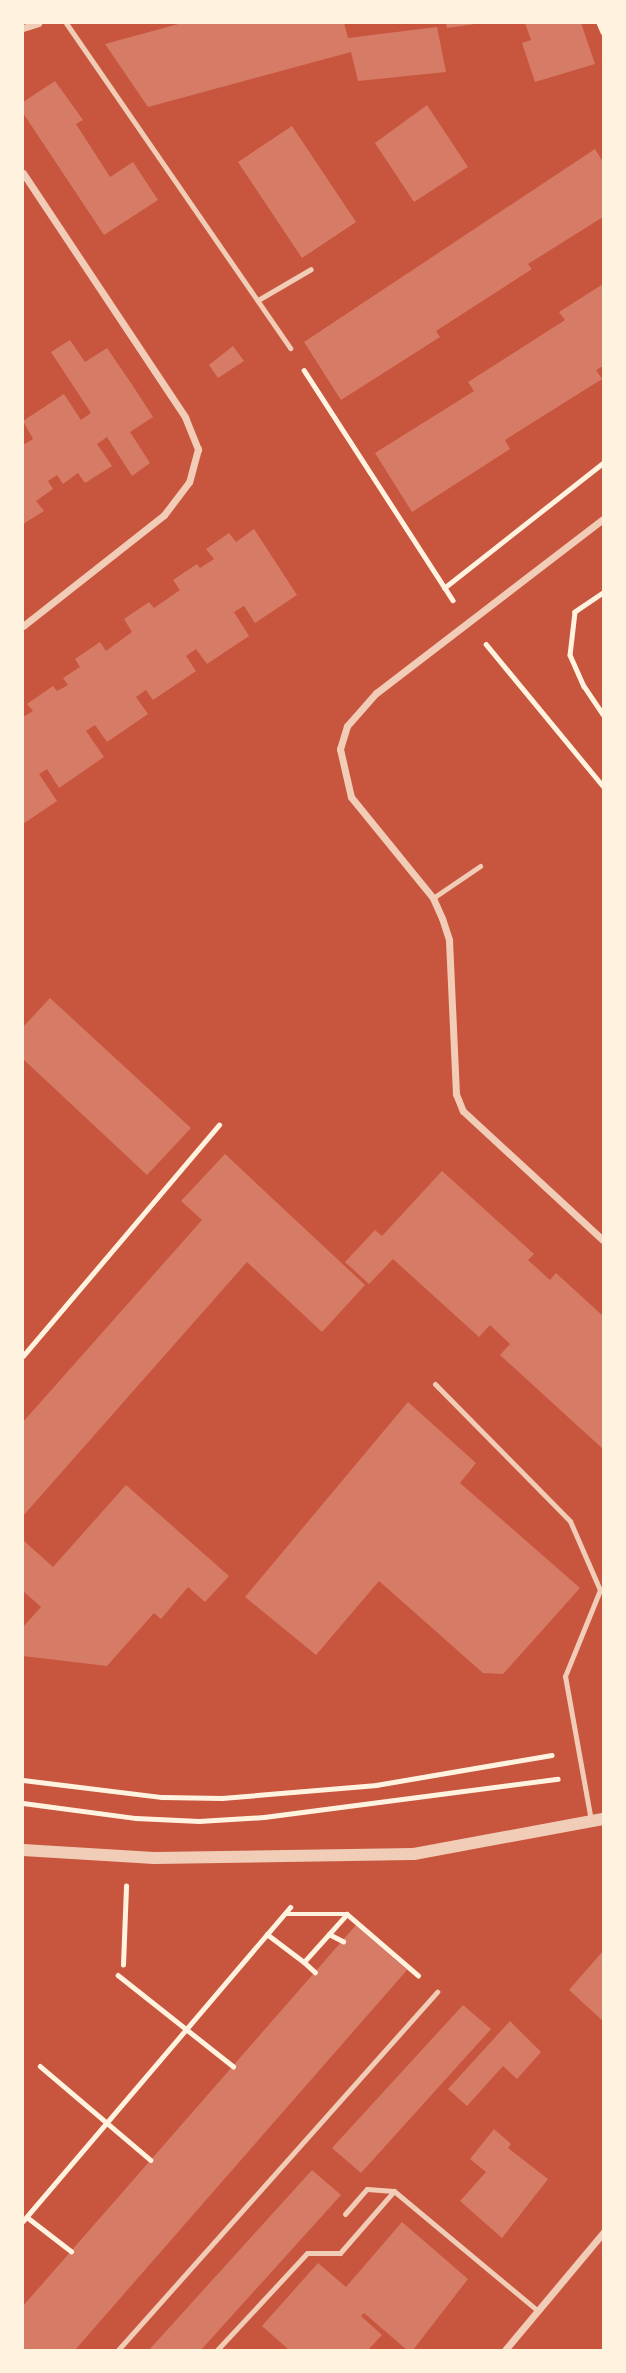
<!DOCTYPE html>
<style>
body{margin:0}
#map{position:relative;width:626px;height:2373px;overflow:hidden;background:#c8553d;font-family:"Libre Baskerville",serif}
div>[style]{position:absolute}
.building>*{inset:0;background:#d67c66}
.path>*{height:4.5px;margin:-2.25px;padding:0 2.25px;transform-origin:2.25px;border-radius:2.25px;background:#fff3e0}
.service>*{height:5px;margin:-2.5px;padding:0 2.5px;transform-origin:2.5px;border-radius:2.5px;background:#f1ccb7}
.minor>*{height:7px;margin:-3.5px;padding:0 3.5px;transform-origin:3.5px;border-radius:3.5px;background:#f1ccb7}
.tertiary>*{height:12px;margin:-6px;padding:0 6px;transform-origin:6px;border-radius:6px;background:#f1ccb7}
span{translate:-50% -50%;white-space:nowrap;text-align:center;line-height:1.15;-webkit-text-stroke:5px #fff3e0;paint-order:stroke}
.frame{position:absolute;inset:0;border:24px solid #fff3e0;pointer-events:none}
</style>
<div id="map">
<div class="building">
<div style="clip-path:polygon(182px 23px,344px 23px,348px 38px,437px 27px,446px 72px,358px 81px,351px 52px,148px 107px,105px 44px)"></div>
<div style="clip-path:polygon(446px 23px,475px 23px,475px 24px,447px 28px)"></div>
<div style="clip-path:polygon(525px 23px,581px 23px,595px 64px,535px 82px,522px 43px,531px 40px)"></div>
<div style="clip-path:polygon(55px 81px,83px 120px,76px 124px,110px 177px,133px 162px,158px 200px,104px 235px,23px 113px,23px 102px)"></div>
<div style="clip-path:polygon(427px 105px,468px 167px,414px 202px,375px 143px)"></div>
<div style="clip-path:polygon(292px 126px,356px 222px,302px 258px,238px 162px)"></div>
<div style="clip-path:polygon(595px 149px,603px 162px,603px 217px,528px 264px,532px 269px,436px 331px,440px 337px,341px 400px,304px 342px)"></div>
<div style="clip-path:polygon(603px 284px,603px 366px,596px 370px,602px 379px,505px 440px,510px 449px,412px 512px,375px 453px,474px 391px,468px 382px,565px 320px,559px 312px)"></div>
<div style="clip-path:polygon(70px 340px,85px 362px,107px 348px,133px 386px,153px 417px,130px 432px,150px 463px,132px 476px,107px 437px,97px 444px,112px 466px,85px 483px,78px 473px,63px 484px,57px 475px,48px 481px,53px 489px,36px 501px,44px 511px,23px 524px,23px 445px,33px 439px,23px 421px,64px 394px,81px 420px,91px 413px,51px 352px)"></div>
<div style="clip-path:polygon(233px 346px,244px 361px,218px 378px,209px 365px)"></div>
<div style="clip-path:polygon(254px 529px,297px 595px,255px 623px,244px 606px,234px 612px,249px 636px,207px 664px,196px 649px,186px 656px,196px 671px,153px 700px,146px 690px,136px 697px,148px 714px,107px 742px,95px 725px,86px 731px,104px 757px,59px 788px,47px 769px,39px 774px,57px 801px,23px 824px,23px 717px,33px 711px,27px 704px,53px 686px,57px 691px,68px 685px,63px 678px,80px 667px,75px 659px,100px 642px,106px 651px,132px 632px,124px 619px,149px 602px,154px 608px,180px 590px,173px 580px,197px 564px,200px 568px,214px 559px,206px 549px,229px 533px,236px 542px)"></div>
<div style="clip-path:polygon(50px 998px,191px 1128px,147px 1175px,23px 1059px,23px 1027px)"></div>
<div style="clip-path:polygon(225px 1154px,365px 1285px,322px 1332px,247px 1262px,23px 1516px,23px 1422px,202px 1220px,181px 1201px)"></div>
<div style="clip-path:polygon(442px 1171px,534px 1254px,528px 1260px,550px 1280px,556px 1273px,603px 1316px,603px 1449px,500px 1355px,510px 1344px,490px 1325px,479px 1337px,393px 1259px,369px 1284px,345px 1262px,375px 1230px,382px 1236px)"></div>
<div style="clip-path:polygon(408px 1402px,476px 1463px,460px 1483px,580px 1588px,503px 1674px,483px 1673px,379px 1581px,316px 1655px,245px 1597px)"></div>
<div style="clip-path:polygon(126px 1485px,229px 1576px,205px 1602px,188px 1587px,161px 1619px,154px 1613px,107px 1666px,23px 1656px,23px 1627px,41px 1607px,23px 1591px,23px 1540px,53px 1567px)"></div>
<div style="clip-path:polygon(356px 1925px,407px 1970px,75px 2350px,23px 2350px,23px 2306px)"></div>
<div style="clip-path:polygon(603px 1951px,603px 2021px,569px 1990px)"></div>
<div style="clip-path:polygon(463px 2005px,491px 2029px,361px 2173px,332px 2148px)"></div>
<div style="clip-path:polygon(510px 2021px,541px 2052px,517px 2079px,503px 2066px,467px 2106px,448px 2089px)"></div>
<div style="clip-path:polygon(494px 2129px,511px 2144px,508px 2148px,548px 2179px,502px 2238px,460px 2201px,486px 2172px,470px 2159px)"></div>
<div style="clip-path:polygon(312px 2170px,341px 2195px,201px 2350px,149px 2350px)"></div>
<div style="clip-path:polygon(402px 2222px,468px 2279px,413px 2350px,407px 2350px,364px 2313px,361px 2316px,382px 2335px,368px 2350px,289px 2350px,262px 2326px,318px 2263px,346px 2287px)"></div>
</div>
<div class="path">
<div style="left:599px;top:23px;width:10px;rotate:66deg"></div>
<div style="left:304px;top:370px;width:274px;rotate:57.1deg"></div>
<div style="left:444px;top:588px;width:202px;rotate:-38.2deg"></div>
<div style="left:603px;top:593px;width:34px;rotate:146deg"></div>
<div style="left:575px;top:612px;width:43px;rotate:96.6deg"></div>
<div style="left:570px;top:655px;width:34px;rotate:66deg"></div>
<div style="left:584px;top:686px;width:34px;rotate:56deg"></div>
<div style="left:486px;top:644px;width:184px;rotate:50.5deg"></div>
<div style="left:23px;top:1356px;width:303px;rotate:-49.7deg"></div>
<div style="left:23px;top:1780px;width:140px;rotate:7deg"></div>
<div style="left:162px;top:1797px;width:60px;rotate:1deg"></div>
<div style="left:222px;top:1798px;width:155px;rotate:-4.8deg"></div>
<div style="left:376px;top:1785px;width:178px;rotate:-9.7deg"></div>
<div style="left:23px;top:1803px;width:114px;rotate:7.6deg"></div>
<div style="left:136px;top:1818px;width:63px;rotate:2.7deg"></div>
<div style="left:199px;top:1821px;width:65px;rotate:-3.5deg"></div>
<div style="left:264px;top:1817px;width:296px;rotate:-7.4deg"></div>
<div style="left:285px;top:1914px;width:61px"></div>
<div style="left:267px;top:1934px;width:46px;rotate:37.1deg"></div>
<div style="left:304px;top:1962px;width:64px;rotate:-48.1deg"></div>
<div style="left:347px;top:1914px;width:94px;rotate:40.7deg"></div>
<div style="left:329px;top:1934px;width:16px;rotate:27deg"></div>
<div style="left:304px;top:1962px;width:15px;rotate:42deg"></div>
<div style="left:123px;top:1965px;width:79px;rotate:-87.8deg"></div>
<div style="left:118px;top:1975px;width:147px;rotate:38.4deg"></div>
<div style="left:40px;top:2066px;width:145px;rotate:40.3deg"></div>
<div style="left:27px;top:2217px;width:56px;rotate:37.7deg"></div>
<div style="left:23px;top:2221px;width:412px;rotate:-49.6deg"></div>
</div>
<div class="service">
<div style="left:66px;top:23px;width:395px;rotate:55.4deg"></div>
<div style="left:258px;top:300px;width:61px;rotate:-30.3deg"></div>
<div style="left:433px;top:898px;width:57px;rotate:-34.2deg"></div>
<div style="left:435px;top:1384px;width:192px;rotate:45.4deg"></div>
<div style="left:570px;top:1521px;width:75px;rotate:66.5deg"></div>
<div style="left:600px;top:1590px;width:93px;rotate:112.1deg"></div>
<div style="left:565px;top:1676px;width:147px;rotate:79.8deg"></div>
<div style="left:345px;top:2214px;width:33px;rotate:-49deg"></div>
<div style="left:367px;top:2189px;width:27px;rotate:4deg"></div>
<div style="left:118px;top:2350px;width:480px;rotate:-48.3deg"></div>
<div style="left:217px;top:2350px;width:132px;rotate:-47.1deg"></div>
<div style="left:307px;top:2253px;width:33px"></div>
<div style="left:340px;top:2253px;width:82px;rotate:-48.9deg"></div>
<div style="left:394px;top:2191px;width:187px;rotate:39.8deg"></div>
</div>
<div class="minor">
<div style="left:23px;top:28px;width:16px;rotate:-18deg"></div>
<div style="left:23px;top:173px;width:293px;rotate:56.4deg"></div>
<div style="left:185px;top:417px;width:35px;rotate:68deg"></div>
<div style="left:198px;top:449px;width:34px;rotate:105deg"></div>
<div style="left:189px;top:482px;width:41px;rotate:127.1deg"></div>
<div style="left:164px;top:515px;width:179px;rotate:141.8deg"></div>
<div style="left:603px;top:519px;width:286px;rotate:142.5deg"></div>
<div style="left:376px;top:693px;width:44px;rotate:131.3deg"></div>
<div style="left:347px;top:726px;width:24px;rotate:107deg"></div>
<div style="left:340px;top:749px;width:49px;rotate:77.1deg"></div>
<div style="left:351px;top:797px;width:130px;rotate:50.9deg"></div>
<div style="left:433px;top:898px;width:22px;rotate:66deg"></div>
<div style="left:442px;top:918px;width:23px;rotate:72deg"></div>
<div style="left:449px;top:940px;width:154px;rotate:87.4deg"></div>
<div style="left:456px;top:1094px;width:18px;rotate:68deg"></div>
<div style="left:463px;top:1111px;width:190px;rotate:42.7deg"></div>
<div style="left:505px;top:2350px;width:153px;rotate:-50.1deg"></div>
</div>
<div class="tertiary">
<div style="left:23px;top:1850px;width:131px;rotate:3.5deg"></div>
<div style="left:154px;top:1858px;width:260px;rotate:-0.9deg"></div>
<div style="left:414px;top:1854px;width:192px;rotate:-10.5deg"></div>
</div>
<div class="frame"></div>
</div>
